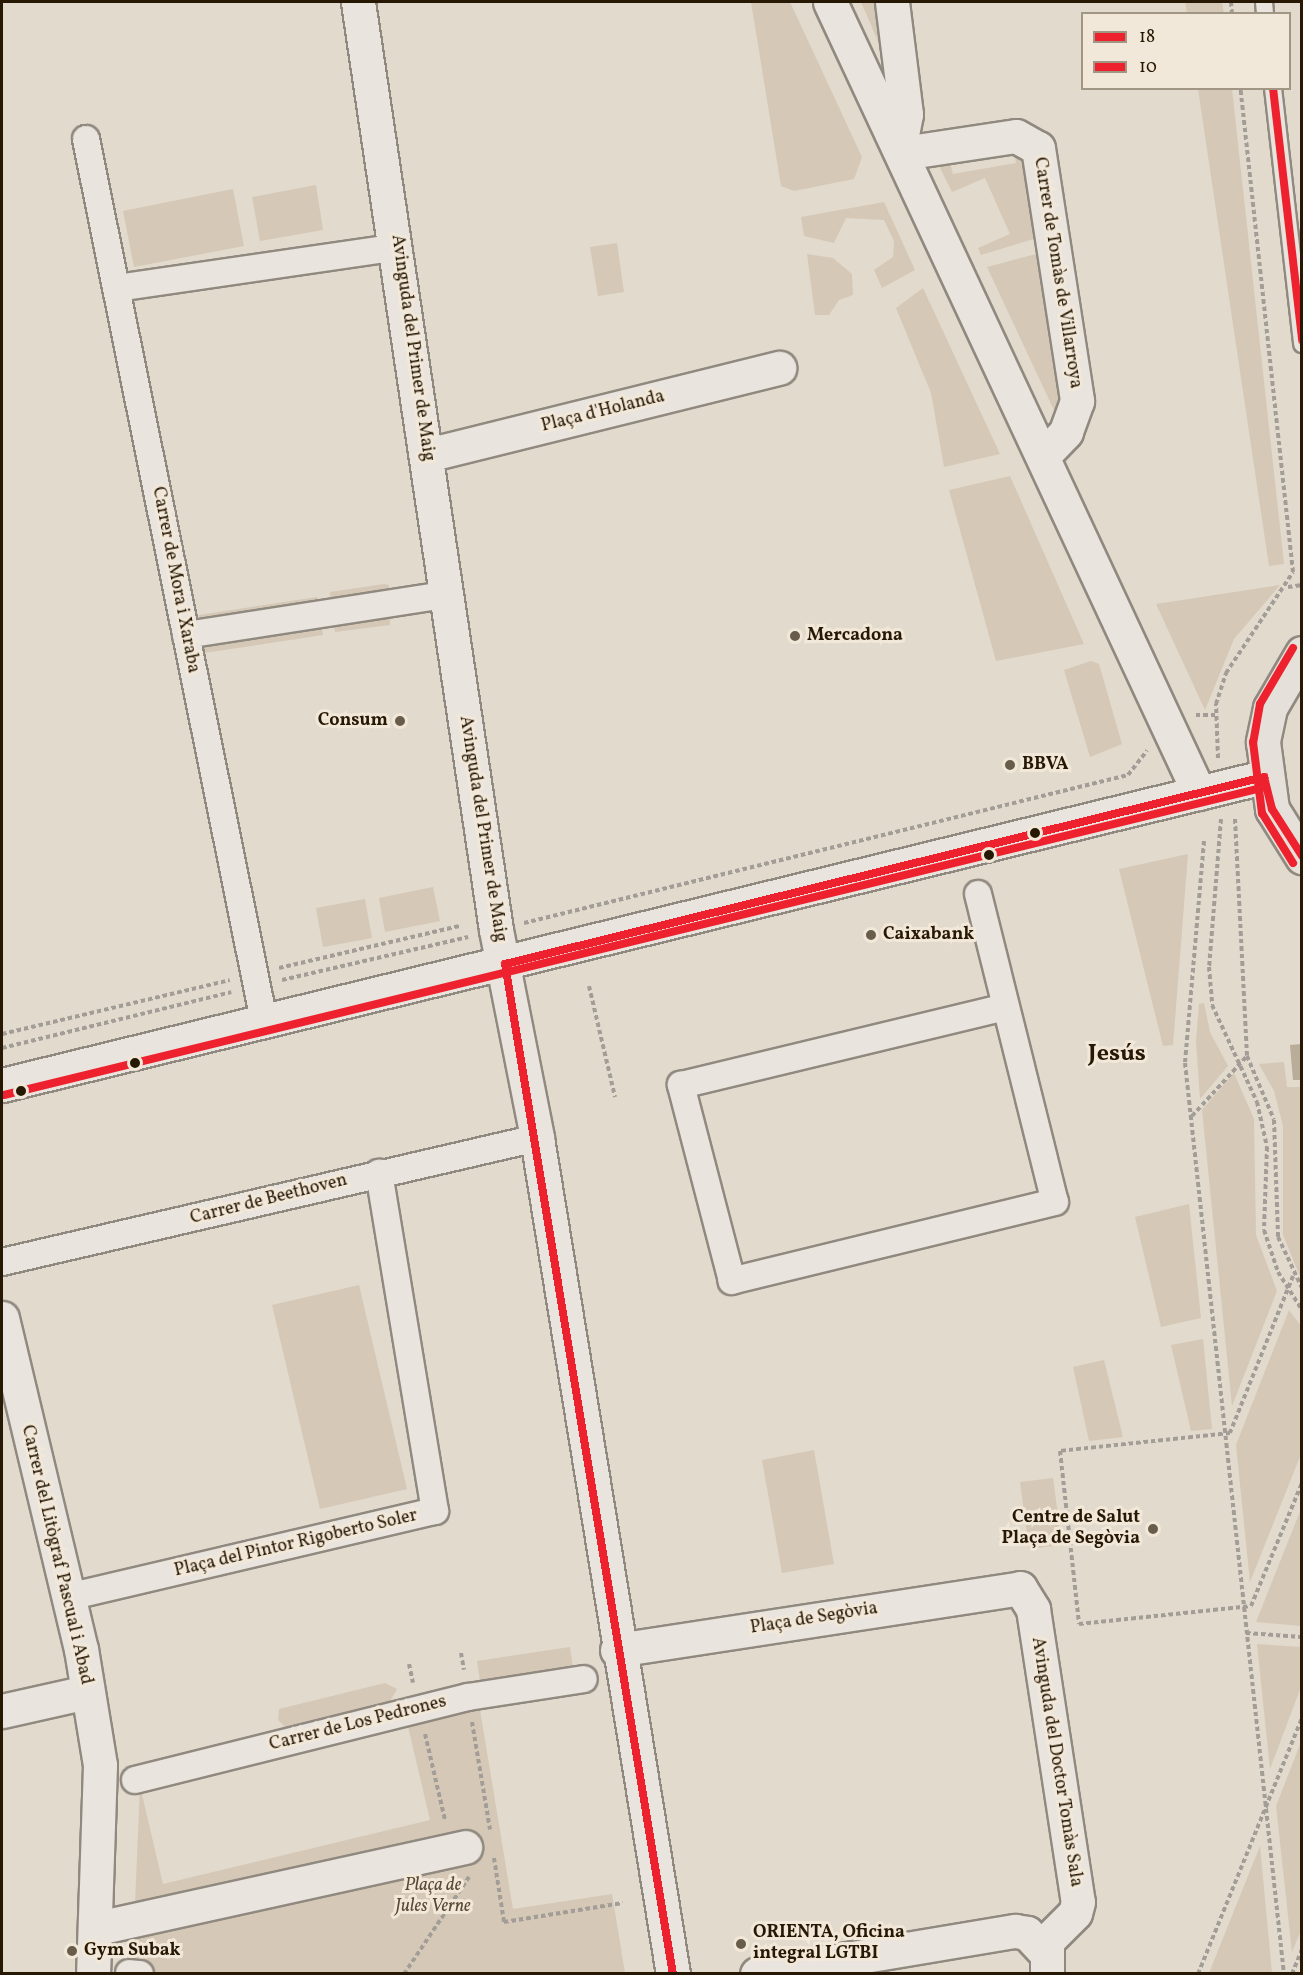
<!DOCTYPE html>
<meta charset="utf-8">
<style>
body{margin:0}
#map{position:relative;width:1303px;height:1975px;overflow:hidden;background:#e2dacd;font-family:Vollkorn,serif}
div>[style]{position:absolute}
.green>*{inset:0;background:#d5c8b6}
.water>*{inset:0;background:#b9ac98}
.path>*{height:4px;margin-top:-2px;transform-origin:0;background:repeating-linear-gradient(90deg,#a29e97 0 4.5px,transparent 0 7.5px)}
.roads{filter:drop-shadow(2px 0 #90897f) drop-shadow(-2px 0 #90897f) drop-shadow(0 2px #90897f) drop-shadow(0 -2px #90897f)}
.service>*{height:16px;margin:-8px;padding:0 8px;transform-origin:8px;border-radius:8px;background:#e9e4de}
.pedestrian>*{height:26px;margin:-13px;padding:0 13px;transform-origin:13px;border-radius:13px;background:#e9e4de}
.minor>*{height:33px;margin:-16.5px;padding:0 16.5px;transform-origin:16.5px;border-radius:16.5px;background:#e9e4de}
.tertiary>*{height:33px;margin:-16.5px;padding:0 16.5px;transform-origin:16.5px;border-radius:16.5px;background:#e9e4de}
.primary>*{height:33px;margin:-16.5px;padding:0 16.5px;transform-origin:16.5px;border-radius:16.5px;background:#e5e0d9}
.bus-1>*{height:8px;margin:-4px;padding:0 4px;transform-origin:4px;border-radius:4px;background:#ed222e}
.bus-2>*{height:8px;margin:-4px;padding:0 4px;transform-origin:4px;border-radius:4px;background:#ed222e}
.dots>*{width:16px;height:16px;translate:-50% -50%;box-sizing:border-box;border:3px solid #f2e8d9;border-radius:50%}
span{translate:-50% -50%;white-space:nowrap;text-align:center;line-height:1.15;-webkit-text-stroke:6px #f2e8d9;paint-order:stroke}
.street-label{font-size:18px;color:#271803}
.poi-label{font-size:18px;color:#271803;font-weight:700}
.left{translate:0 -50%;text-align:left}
.right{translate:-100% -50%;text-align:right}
.park-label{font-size:18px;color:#584933;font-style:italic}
.district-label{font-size:24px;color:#271803;font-weight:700}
.frame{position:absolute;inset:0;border:3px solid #271803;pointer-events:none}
.legend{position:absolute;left:1081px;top:12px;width:210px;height:78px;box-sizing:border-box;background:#f2e8d9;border:2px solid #a19583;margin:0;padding:8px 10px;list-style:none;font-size:18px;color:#271803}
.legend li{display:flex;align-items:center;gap:12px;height:30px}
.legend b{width:30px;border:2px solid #a19583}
</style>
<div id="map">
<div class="green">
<div style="clip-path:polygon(751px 2px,790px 2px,862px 157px,854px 179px,794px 191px,781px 186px)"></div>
<div style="clip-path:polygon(861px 2px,878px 2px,888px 64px)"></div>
<div style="clip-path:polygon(1185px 2px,1222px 2px,1224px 13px,1187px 13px)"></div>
<div style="clip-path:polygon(1198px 89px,1232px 89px,1284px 564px,1269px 566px)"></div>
<div style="clip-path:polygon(1013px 146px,1023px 146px,1040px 237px,981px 255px,978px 248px,1010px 234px,985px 178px,952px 192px,935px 158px,948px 156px,953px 174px,1016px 163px)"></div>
<div style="clip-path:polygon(316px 185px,323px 230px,260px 241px,252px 197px)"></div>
<div style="clip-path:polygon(233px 189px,244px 246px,134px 267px,123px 211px)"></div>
<div style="clip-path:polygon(884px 202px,915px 270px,882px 288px,874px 270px,893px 257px,894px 241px,884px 220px,846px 218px,834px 243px,804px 236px,801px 217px)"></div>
<div style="clip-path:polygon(617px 243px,624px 292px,598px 296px,590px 247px)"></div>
<div style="clip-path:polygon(1040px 253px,1067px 378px,1060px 423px,987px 267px)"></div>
<div style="clip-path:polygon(807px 254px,833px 258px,852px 274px,853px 295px,839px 300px,829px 315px,815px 315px)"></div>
<div style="clip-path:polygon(923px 288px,1000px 454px,944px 467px,931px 393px,896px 308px)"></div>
<div style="clip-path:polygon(1010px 476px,1084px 644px,996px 661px,949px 490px)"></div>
<div style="clip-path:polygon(384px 584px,389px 585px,390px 625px,335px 632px,330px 592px)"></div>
<div style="clip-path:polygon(1280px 585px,1234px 639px,1205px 710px,1156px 604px)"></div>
<div style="clip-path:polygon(317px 597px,323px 635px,204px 653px,199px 615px)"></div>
<div style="clip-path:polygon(1091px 661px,1099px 664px,1122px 744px,1090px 757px,1064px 670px)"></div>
<div style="clip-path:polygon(1188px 854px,1173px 1045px,1163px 1046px,1119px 869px)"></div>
<div style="clip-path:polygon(433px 887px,440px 921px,385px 932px,379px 898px)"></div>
<div style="clip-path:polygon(365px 899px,372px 938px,323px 947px,316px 908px)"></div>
<div style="clip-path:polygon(1204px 1003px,1210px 1032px,1228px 1066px,1200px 1099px,1196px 1042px,1199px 1004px)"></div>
<div style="clip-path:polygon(1284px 1062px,1287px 1087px,1301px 1087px,1301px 1279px,1283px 1235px,1283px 1126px,1274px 1091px,1259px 1064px)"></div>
<div style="clip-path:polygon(1234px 1073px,1254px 1119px,1256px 1235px,1277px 1291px,1232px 1406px,1202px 1110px)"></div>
<div style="clip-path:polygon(1189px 1204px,1201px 1318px,1161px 1327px,1135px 1217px)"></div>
<div style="clip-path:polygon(359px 1285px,407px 1489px,320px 1509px,272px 1305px)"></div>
<div style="clip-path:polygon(1289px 1310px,1301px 1326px,1301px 1454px,1250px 1582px,1236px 1445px)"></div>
<div style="clip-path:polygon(1203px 1339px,1212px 1429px,1191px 1431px,1171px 1345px)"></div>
<div style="clip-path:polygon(1104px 1360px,1123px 1437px,1089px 1441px,1073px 1367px)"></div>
<div style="clip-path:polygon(814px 1450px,834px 1564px,782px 1573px,762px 1460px)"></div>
<div style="clip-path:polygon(1053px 1478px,1062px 1545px,1029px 1549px,1020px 1482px)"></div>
<div style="clip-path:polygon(1301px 1509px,1301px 1626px,1256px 1622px)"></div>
<div style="clip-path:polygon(1257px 1644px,1301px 1647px,1301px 1687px,1270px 1769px)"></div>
<div style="clip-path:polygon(570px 1647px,573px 1668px,480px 1681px,477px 1661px)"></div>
<div style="clip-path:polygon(385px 1683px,397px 1689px,389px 1703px,285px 1727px,278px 1720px,279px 1709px)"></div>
<div style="clip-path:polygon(479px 1704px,513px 1909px,612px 1894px,625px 1973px,132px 1974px,140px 1786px,163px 1884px,430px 1820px,407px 1722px)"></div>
<div style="clip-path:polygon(1301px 1742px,1302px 1928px,1292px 1952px,1276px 1806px)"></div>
<div style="clip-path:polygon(1260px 1846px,1272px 1973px,1209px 1973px)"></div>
</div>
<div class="water">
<div style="clip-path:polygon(1301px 1044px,1301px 1080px,1293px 1080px,1290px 1045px)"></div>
</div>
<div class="path">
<div style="left:1231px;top:2px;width:12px;rotate:85deg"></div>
<div style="left:1288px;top:587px;width:14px;rotate:-8deg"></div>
<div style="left:1196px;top:715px;width:19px"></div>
<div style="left:1218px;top:758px;width:54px;rotate:-92.1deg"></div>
<div style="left:1216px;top:704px;width:33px;rotate:-72deg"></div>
<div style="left:1226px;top:673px;width:121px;rotate:-56.4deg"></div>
<div style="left:1293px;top:572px;width:487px;rotate:-96.2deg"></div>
<div style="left:1221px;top:819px;width:148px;rotate:94.6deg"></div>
<div style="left:1209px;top:967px;width:38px;rotate:85deg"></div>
<div style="left:1212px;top:1005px;width:107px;rotate:65.1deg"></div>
<div style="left:1257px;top:1102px;width:46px;rotate:77.5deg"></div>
<div style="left:1267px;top:1147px;width:83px;rotate:92.1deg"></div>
<div style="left:1264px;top:1230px;width:44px;rotate:71.6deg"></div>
<div style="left:1278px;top:1272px;width:45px;rotate:57.7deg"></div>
<div style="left:1235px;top:819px;width:237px;rotate:87.1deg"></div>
<div style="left:1247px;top:1056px;width:69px;rotate:67.1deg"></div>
<div style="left:1274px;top:1120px;width:117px;rotate:88deg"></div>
<div style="left:1278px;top:1237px;width:56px;rotate:64.8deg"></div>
<div style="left:1204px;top:841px;width:223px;rotate:94.9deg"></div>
<div style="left:1185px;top:1063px;width:916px;rotate:83.8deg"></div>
<div style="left:524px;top:923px;width:622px;rotate:-13.77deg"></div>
<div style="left:1128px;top:775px;width:31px;rotate:-52deg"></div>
<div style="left:279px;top:968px;width:185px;rotate:-13.1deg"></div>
<div style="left:282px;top:980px;width:191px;rotate:-13deg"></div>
<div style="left:589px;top:986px;width:114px;rotate:76.8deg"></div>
<div style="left:2px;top:1034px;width:234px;rotate:-13.3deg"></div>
<div style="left:2px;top:1048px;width:236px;rotate:-13.7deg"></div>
<div style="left:1192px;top:1116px;width:81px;rotate:-47.5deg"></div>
<div style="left:1293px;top:1276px;width:169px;rotate:111.9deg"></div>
<div style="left:1230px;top:1433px;width:171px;rotate:174deg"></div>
<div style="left:1060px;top:1451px;width:174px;rotate:83.7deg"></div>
<div style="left:1079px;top:1624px;width:173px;rotate:-6deg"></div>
<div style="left:1251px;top:1606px;width:133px;rotate:-67.5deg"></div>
<div style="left:1246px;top:1633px;width:56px;rotate:4.1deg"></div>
<div style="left:461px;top:1653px;width:17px;rotate:80deg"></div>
<div style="left:409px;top:1664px;width:19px;rotate:78deg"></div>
<div style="left:472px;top:1722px;width:109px;rotate:80.5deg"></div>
<div style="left:425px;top:1734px;width:88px;rotate:76.9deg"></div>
<div style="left:494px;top:1858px;width:65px;rotate:81.1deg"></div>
<div style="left:504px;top:1922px;width:120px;rotate:-9.1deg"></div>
<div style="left:404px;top:1974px;width:117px;rotate:-56.2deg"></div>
<div style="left:1198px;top:1974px;width:276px;rotate:-67.9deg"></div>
<div style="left:1292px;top:1974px;width:27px;rotate:-68deg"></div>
</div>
<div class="roads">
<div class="service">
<div style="left:1264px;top:2px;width:12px;rotate:85deg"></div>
<div style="left:1273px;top:88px;width:258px;rotate:83.5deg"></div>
</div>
<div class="pedestrian">
<div style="left:86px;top:139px;width:900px;rotate:78.59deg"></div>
<div style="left:117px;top:288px;width:283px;rotate:-8.3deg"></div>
<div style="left:186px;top:635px;width:262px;rotate:-8.8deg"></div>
<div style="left:978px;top:894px;width:317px;rotate:76deg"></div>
<div style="left:1055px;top:1202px;width:333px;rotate:166.3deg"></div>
<div style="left:732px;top:1281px;width:203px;rotate:-104.6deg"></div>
<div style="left:681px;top:1085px;width:333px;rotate:-13.5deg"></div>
<div style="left:2px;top:1262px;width:549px;rotate:-13.05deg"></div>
<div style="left:68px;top:1597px;width:377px;rotate:-13.2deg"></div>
<div style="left:435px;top:1511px;width:343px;rotate:-99.4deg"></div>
<div style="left:135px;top:1780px;width:343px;rotate:-14deg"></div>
<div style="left:468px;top:1697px;width:117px;rotate:-8.8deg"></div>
<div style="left:129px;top:1973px;width:11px;rotate:5deg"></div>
</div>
<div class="minor">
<div style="left:830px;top:2px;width:873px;rotate:64.99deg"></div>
<div style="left:892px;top:2px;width:113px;rotate:82.9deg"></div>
<div style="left:906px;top:114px;width:33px;rotate:101deg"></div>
<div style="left:903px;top:153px;width:114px;rotate:-8.6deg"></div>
<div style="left:1016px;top:136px;width:25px;rotate:29deg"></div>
<div style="left:1038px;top:148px;width:256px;rotate:81.2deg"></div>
<div style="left:1077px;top:401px;width:33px;rotate:110deg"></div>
<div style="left:1066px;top:432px;width:32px;rotate:134deg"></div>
<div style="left:427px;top:455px;width:363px;rotate:-13.9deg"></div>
<div style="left:2px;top:1318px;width:340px;rotate:76.6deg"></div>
<div style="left:81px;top:1649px;width:118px;rotate:80.7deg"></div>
<div style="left:100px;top:1765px;width:209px;rotate:91.9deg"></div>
<div style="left:617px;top:1650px;width:408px;rotate:-8.7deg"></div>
<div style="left:1020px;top:1588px;width:25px;rotate:58deg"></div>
<div style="left:1033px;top:1609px;width:296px;rotate:81.3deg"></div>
<div style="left:1078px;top:1902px;width:11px;rotate:105deg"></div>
<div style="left:1075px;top:1913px;width:40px;rotate:135deg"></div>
<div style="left:1047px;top:1941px;width:33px;rotate:90deg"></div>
<div style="left:2px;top:1711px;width:87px;rotate:-12.6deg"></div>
<div style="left:97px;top:1928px;width:377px;rotate:-12.4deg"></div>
<div style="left:757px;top:1974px;width:262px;rotate:-9.5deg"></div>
<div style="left:1015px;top:1931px;width:12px;rotate:9deg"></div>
<div style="left:1027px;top:1933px;width:23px;rotate:47deg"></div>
</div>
<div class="tertiary">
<div style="left:358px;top:2px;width:938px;rotate:81.54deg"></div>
<div style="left:496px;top:930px;width:212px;rotate:78.8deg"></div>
<div style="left:537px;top:1138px;width:847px;rotate:80.76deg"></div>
<div style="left:2px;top:1085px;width:1299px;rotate:-13.72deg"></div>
</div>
<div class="primary">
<div style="left:1302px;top:653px;width:64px;rotate:120.2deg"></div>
<div style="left:1270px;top:708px;width:35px;rotate:102deg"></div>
<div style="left:1263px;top:742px;width:68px;rotate:82.3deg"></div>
<div style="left:1272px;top:809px;width:57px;rotate:58deg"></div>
</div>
</div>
<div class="bus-1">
<div style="left:1273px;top:88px;width:254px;rotate:83.4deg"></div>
<div style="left:1264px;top:777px;width:33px;rotate:76deg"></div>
<div style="left:1272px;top:809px;width:56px;rotate:57.4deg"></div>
<div style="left:505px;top:964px;width:1024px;rotate:80.56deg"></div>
<div style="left:505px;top:964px;width:782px;rotate:-13.84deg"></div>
</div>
<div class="bus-2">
<div style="left:1293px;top:648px;width:65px;rotate:120.5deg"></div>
<div style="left:1260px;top:704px;width:39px;rotate:100deg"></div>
<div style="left:1253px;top:742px;width:72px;rotate:82.8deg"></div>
<div style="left:1262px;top:813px;width:59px;rotate:58.2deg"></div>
<div style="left:4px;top:1095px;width:1299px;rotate:-13.72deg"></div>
</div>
<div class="dots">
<div style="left:795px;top:636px;background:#685c4a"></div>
<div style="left:400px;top:721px;background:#685c4a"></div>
<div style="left:1010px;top:765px;background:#685c4a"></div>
<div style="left:1035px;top:833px;background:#271803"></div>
<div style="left:989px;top:855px;background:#271803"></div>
<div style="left:871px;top:935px;background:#685c4a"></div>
<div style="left:135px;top:1063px;background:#271803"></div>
<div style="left:21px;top:1091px;background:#271803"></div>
<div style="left:1153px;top:1529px;background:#685c4a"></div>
<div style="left:741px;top:1944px;background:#685c4a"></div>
<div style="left:72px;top:1951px;background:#685c4a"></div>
</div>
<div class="street-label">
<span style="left:1057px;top:273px;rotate:81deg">Carrer de Tomàs de Villarroya</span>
<span style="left:412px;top:348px;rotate:82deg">Avinguda del Primer de Maig</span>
<span style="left:603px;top:412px;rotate:-14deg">Plaça d'Holanda</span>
<span style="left:175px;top:580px;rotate:79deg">Carrer de Mora i Xaraba</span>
<span style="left:482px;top:829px;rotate:81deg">Avinguda del Primer de Maig</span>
<span style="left:269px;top:1200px;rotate:-14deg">Carrer de Beethoven</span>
<span style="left:296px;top:1544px;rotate:-13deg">Plaça del Pintor Rigoberto Soler</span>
<span style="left:56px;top:1555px;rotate:77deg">Carrer del Litògraf Pascual i Abad</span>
<span style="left:814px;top:1619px;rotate:-9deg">Plaça de Segòvia</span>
<span style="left:358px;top:1724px;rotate:-14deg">Carrer de Los Pedrones</span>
<span style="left:1056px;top:1762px;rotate:81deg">Avinguda del Doctor Tomàs Sala</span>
</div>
<div class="poi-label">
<span class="left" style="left:807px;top:636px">Mercadona</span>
<span class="right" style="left:388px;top:721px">Consum</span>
<span class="left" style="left:1022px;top:765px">BBVA</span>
<span class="left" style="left:883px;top:935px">Caixabank</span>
<span class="right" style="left:1140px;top:1529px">Centre de Salut<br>Plaça de Segòvia</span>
<span class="left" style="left:753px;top:1944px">ORIENTA, Oficina<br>integral LGTBI</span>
<span class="left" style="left:84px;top:1951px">Gym Subak</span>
</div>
<div class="park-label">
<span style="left:433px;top:1897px">Plaça de<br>Jules Verne</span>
</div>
<div class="district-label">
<span style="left:1117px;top:1055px">Jesús</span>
</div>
<div class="frame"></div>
<ul class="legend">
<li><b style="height:8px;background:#ed222e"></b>18</li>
<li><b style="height:8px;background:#ed222e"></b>10</li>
</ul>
</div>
